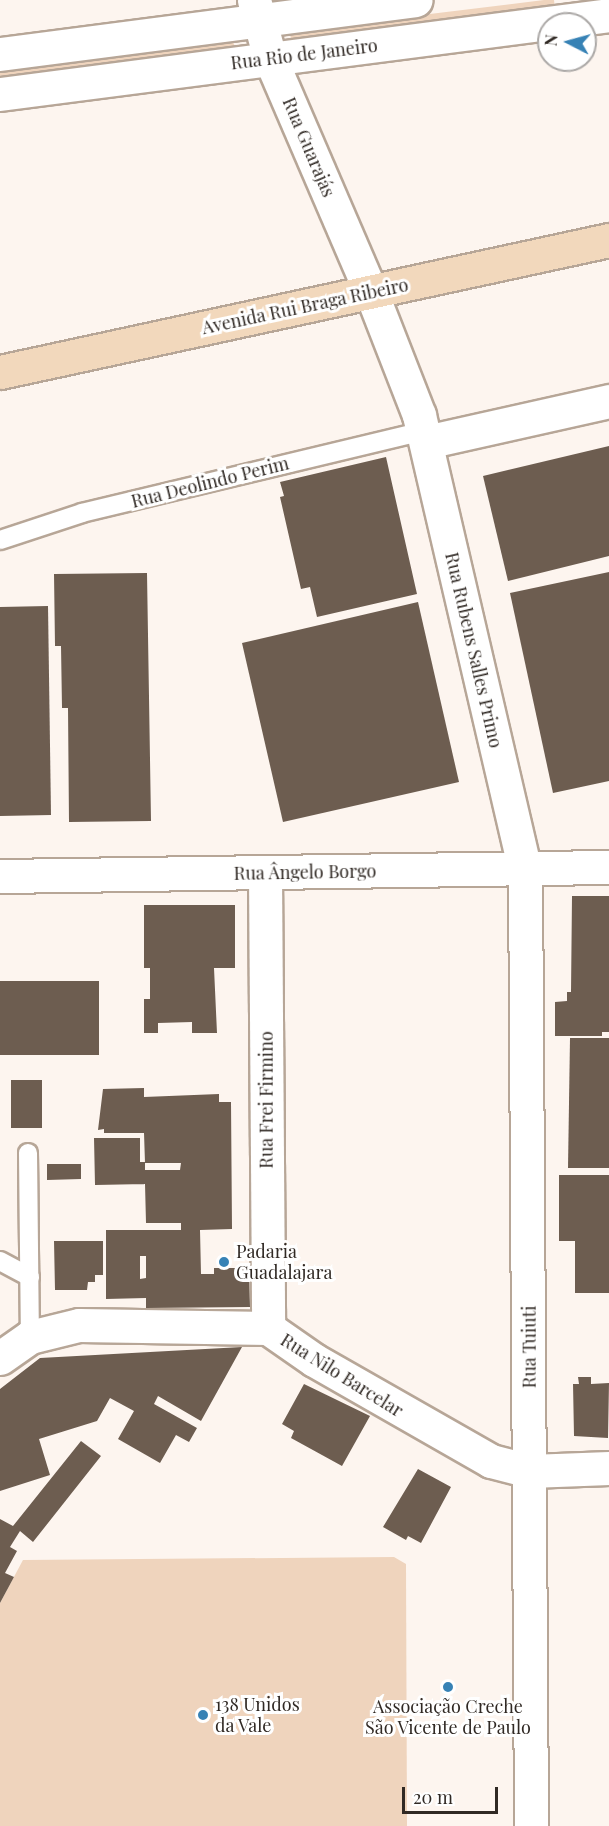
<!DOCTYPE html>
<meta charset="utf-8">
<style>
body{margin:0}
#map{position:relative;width:609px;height:1826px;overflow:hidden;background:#fdf5ef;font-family:"Playfair Display",serif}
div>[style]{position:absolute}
.green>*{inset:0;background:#efd4bd}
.building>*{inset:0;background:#6d5d50}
.roads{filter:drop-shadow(2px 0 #b7a697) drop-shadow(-2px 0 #b7a697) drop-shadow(0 2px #b7a697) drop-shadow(0 -2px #b7a697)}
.service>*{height:18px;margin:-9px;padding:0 9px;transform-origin:9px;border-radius:9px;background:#fff}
.minor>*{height:33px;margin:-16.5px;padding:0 16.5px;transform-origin:16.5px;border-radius:16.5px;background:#fff}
.tertiary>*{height:33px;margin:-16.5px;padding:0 16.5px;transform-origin:16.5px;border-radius:16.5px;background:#fff}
.secondary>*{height:33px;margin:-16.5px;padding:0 16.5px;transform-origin:16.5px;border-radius:16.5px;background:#f2d8bc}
.dots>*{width:16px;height:16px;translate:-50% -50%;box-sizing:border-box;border:3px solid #fff;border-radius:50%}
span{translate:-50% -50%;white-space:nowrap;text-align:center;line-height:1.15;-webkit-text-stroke:6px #fff;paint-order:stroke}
.street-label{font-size:18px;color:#302924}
.poi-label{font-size:18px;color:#302924}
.left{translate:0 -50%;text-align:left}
.north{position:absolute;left:537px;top:12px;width:60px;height:60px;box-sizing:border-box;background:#fff;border:2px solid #aca9a7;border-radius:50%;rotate:276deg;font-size:16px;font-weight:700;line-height:24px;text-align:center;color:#302924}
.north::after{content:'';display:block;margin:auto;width:21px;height:27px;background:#3782b5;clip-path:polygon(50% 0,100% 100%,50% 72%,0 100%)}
.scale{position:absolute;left:402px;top:1787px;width:96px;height:27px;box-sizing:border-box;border:3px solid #302924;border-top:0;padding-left:8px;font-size:18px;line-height:21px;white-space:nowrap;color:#302924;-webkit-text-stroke:4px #fff;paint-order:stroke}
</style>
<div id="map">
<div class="green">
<div style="clip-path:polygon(544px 0,554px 0,555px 9px,291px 41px,290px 31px)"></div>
<div style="clip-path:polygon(232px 40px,236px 49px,0 80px,0 70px)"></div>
<div style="clip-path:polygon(394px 1557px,406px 1564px,407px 1826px,0 1826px,0 1603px,23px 1560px)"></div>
</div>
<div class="building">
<div style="clip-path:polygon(609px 446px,609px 556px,508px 581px,483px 476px)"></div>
<div style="clip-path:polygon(386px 457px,417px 594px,317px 617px,310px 587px,301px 589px,280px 497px,284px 496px,280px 482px)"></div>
<div style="clip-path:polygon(609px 572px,609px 781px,553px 793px,510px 593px)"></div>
<div style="clip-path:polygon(147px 573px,151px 821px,69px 822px,68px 708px,62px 708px,61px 646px,55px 646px,54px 574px)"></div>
<div style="clip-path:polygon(418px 602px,459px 782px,283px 822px,242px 643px)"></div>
<div style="clip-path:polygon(48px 606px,51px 815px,0 816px,0 607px)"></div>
<div style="clip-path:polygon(572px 896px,609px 896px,609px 1032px,602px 1032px,602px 1036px,555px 1036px,555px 1002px,567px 1001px,567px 992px,571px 992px)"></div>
<div style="clip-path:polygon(144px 905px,235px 905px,235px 968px,214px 968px,217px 1033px,192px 1033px,192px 1022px,158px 1023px,158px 1033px,144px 1033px,144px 999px,150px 999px,150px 968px,144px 968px)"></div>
<div style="clip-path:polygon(0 981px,99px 981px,99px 1055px,0 1055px)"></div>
<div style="clip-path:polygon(570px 1038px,609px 1038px,609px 1168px,568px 1168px)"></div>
<div style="clip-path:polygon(11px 1080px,42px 1080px,42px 1128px,11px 1128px)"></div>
<div style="clip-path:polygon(evenodd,144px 1088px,144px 1097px,219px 1094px,219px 1102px,231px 1102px,232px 1229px,200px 1230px,201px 1274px,214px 1274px,214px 1268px,249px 1268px,250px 1307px,146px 1308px,146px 1298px,106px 1299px,106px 1230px,181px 1230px,181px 1223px,146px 1223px,145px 1184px,95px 1185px,94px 1138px,140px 1138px,140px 1162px,145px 1162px,145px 1170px,180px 1170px,181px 1163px,145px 1163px,144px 1133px,104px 1133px,104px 1129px,98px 1130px,103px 1089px,144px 1088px,140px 1256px,146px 1256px,146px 1278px,140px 1279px,140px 1256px)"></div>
<div style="clip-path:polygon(47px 1164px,81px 1164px,81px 1179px,47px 1180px)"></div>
<div style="clip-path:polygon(559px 1175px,609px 1175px,609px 1293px,575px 1293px,575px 1241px,559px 1241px)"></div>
<div style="clip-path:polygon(54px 1241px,103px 1241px,103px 1275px,95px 1275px,95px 1282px,88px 1282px,87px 1290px,55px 1290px)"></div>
<div style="clip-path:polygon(242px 1347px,201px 1421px,158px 1396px,154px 1404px,197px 1428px,189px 1442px,176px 1435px,160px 1463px,118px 1439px,134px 1411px,110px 1398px,97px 1421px,39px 1439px,50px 1475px,0 1491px,0 1389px,40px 1358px)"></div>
<div style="clip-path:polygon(578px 1377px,591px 1377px,591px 1384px,609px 1383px,608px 1438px,574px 1436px,573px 1384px,579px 1384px)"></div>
<div style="clip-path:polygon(304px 1384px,370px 1416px,342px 1466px,291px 1438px,294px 1431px,282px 1424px)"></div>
<div style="clip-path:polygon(81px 1441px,101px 1456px,33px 1542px,20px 1531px,10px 1547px,17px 1551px,5px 1573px,14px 1577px,0 1603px,0 1519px,13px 1526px)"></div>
<div style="clip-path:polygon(418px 1469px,451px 1487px,421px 1543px,408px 1536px,406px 1540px,383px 1527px)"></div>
</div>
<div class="roads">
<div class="service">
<div style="left:0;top:540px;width:86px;rotate:-18.2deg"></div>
<div style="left:82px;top:513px;width:351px;rotate:-13.5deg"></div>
<div style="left:28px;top:1153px;width:184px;rotate:89.4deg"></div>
<div style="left:0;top:1261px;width:34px;rotate:28deg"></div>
</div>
<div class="minor">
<div style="left:0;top:54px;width:419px;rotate:-7.4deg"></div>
<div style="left:0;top:94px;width:614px;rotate:-7.39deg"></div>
<div style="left:426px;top:442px;width:188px;rotate:-12.6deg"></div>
<div style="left:265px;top:872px;width:456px;rotate:89.6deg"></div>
<div style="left:0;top:876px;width:609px;rotate:-0.85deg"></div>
<div style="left:0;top:1358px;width:37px;rotate:-35deg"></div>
<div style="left:30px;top:1337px;width:50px;rotate:-13.8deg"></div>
<div style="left:79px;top:1325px;width:189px;rotate:0.9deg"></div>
<div style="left:268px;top:1328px;width:56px;rotate:34.8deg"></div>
<div style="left:314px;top:1360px;width:204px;rotate:29.7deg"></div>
<div style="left:491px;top:1461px;width:40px;rotate:14.4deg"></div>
<div style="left:530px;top:1471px;width:79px;rotate:-2.2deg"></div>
</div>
<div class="tertiary">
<div style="left:254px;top:0;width:60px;rotate:74.6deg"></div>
<div style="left:270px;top:58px;width:255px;rotate:66.7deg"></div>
<div style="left:371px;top:292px;width:132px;rotate:68.7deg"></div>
<div style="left:419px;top:415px;width:466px;rotate:76.9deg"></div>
<div style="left:525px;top:869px;width:957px;rotate:89.64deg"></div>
</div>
<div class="secondary">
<div style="left:0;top:372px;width:623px;rotate:-12.23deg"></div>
</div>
</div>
<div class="dots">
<div style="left:224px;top:1262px;background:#3782b5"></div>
<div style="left:448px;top:1687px;background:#3782b5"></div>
<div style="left:203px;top:1715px;background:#3782b5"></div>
</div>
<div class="street-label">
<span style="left:304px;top:54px;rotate:-7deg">Rua Rio de Janeiro</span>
<span style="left:309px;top:147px;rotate:67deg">Rua Guarajás</span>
<span style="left:305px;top:306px;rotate:-12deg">Avenida Rui Braga Ribeiro</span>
<span style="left:210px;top:482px;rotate:-14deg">Rua Deolindo Perim</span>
<span style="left:474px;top:650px;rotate:77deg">Rua Rubens Salles Primo</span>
<span style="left:305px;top:872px;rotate:-1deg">Rua Ângelo Borgo</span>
<span style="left:266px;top:1100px;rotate:-90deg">Rua Frei Firmino</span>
<span style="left:529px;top:1347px;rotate:-90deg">Rua Tuiuti</span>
<span style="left:342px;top:1375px;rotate:32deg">Rua Nilo Barcelar</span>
</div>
<div class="poi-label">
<span class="left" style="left:236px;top:1262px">Padaria<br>Guadalajara</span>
<span class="left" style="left:215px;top:1715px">138 Unidos<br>da Vale</span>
<span style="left:448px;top:1717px">Associação Creche<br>São Vicente de Paulo</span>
</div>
<div class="north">N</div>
<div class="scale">20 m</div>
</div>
